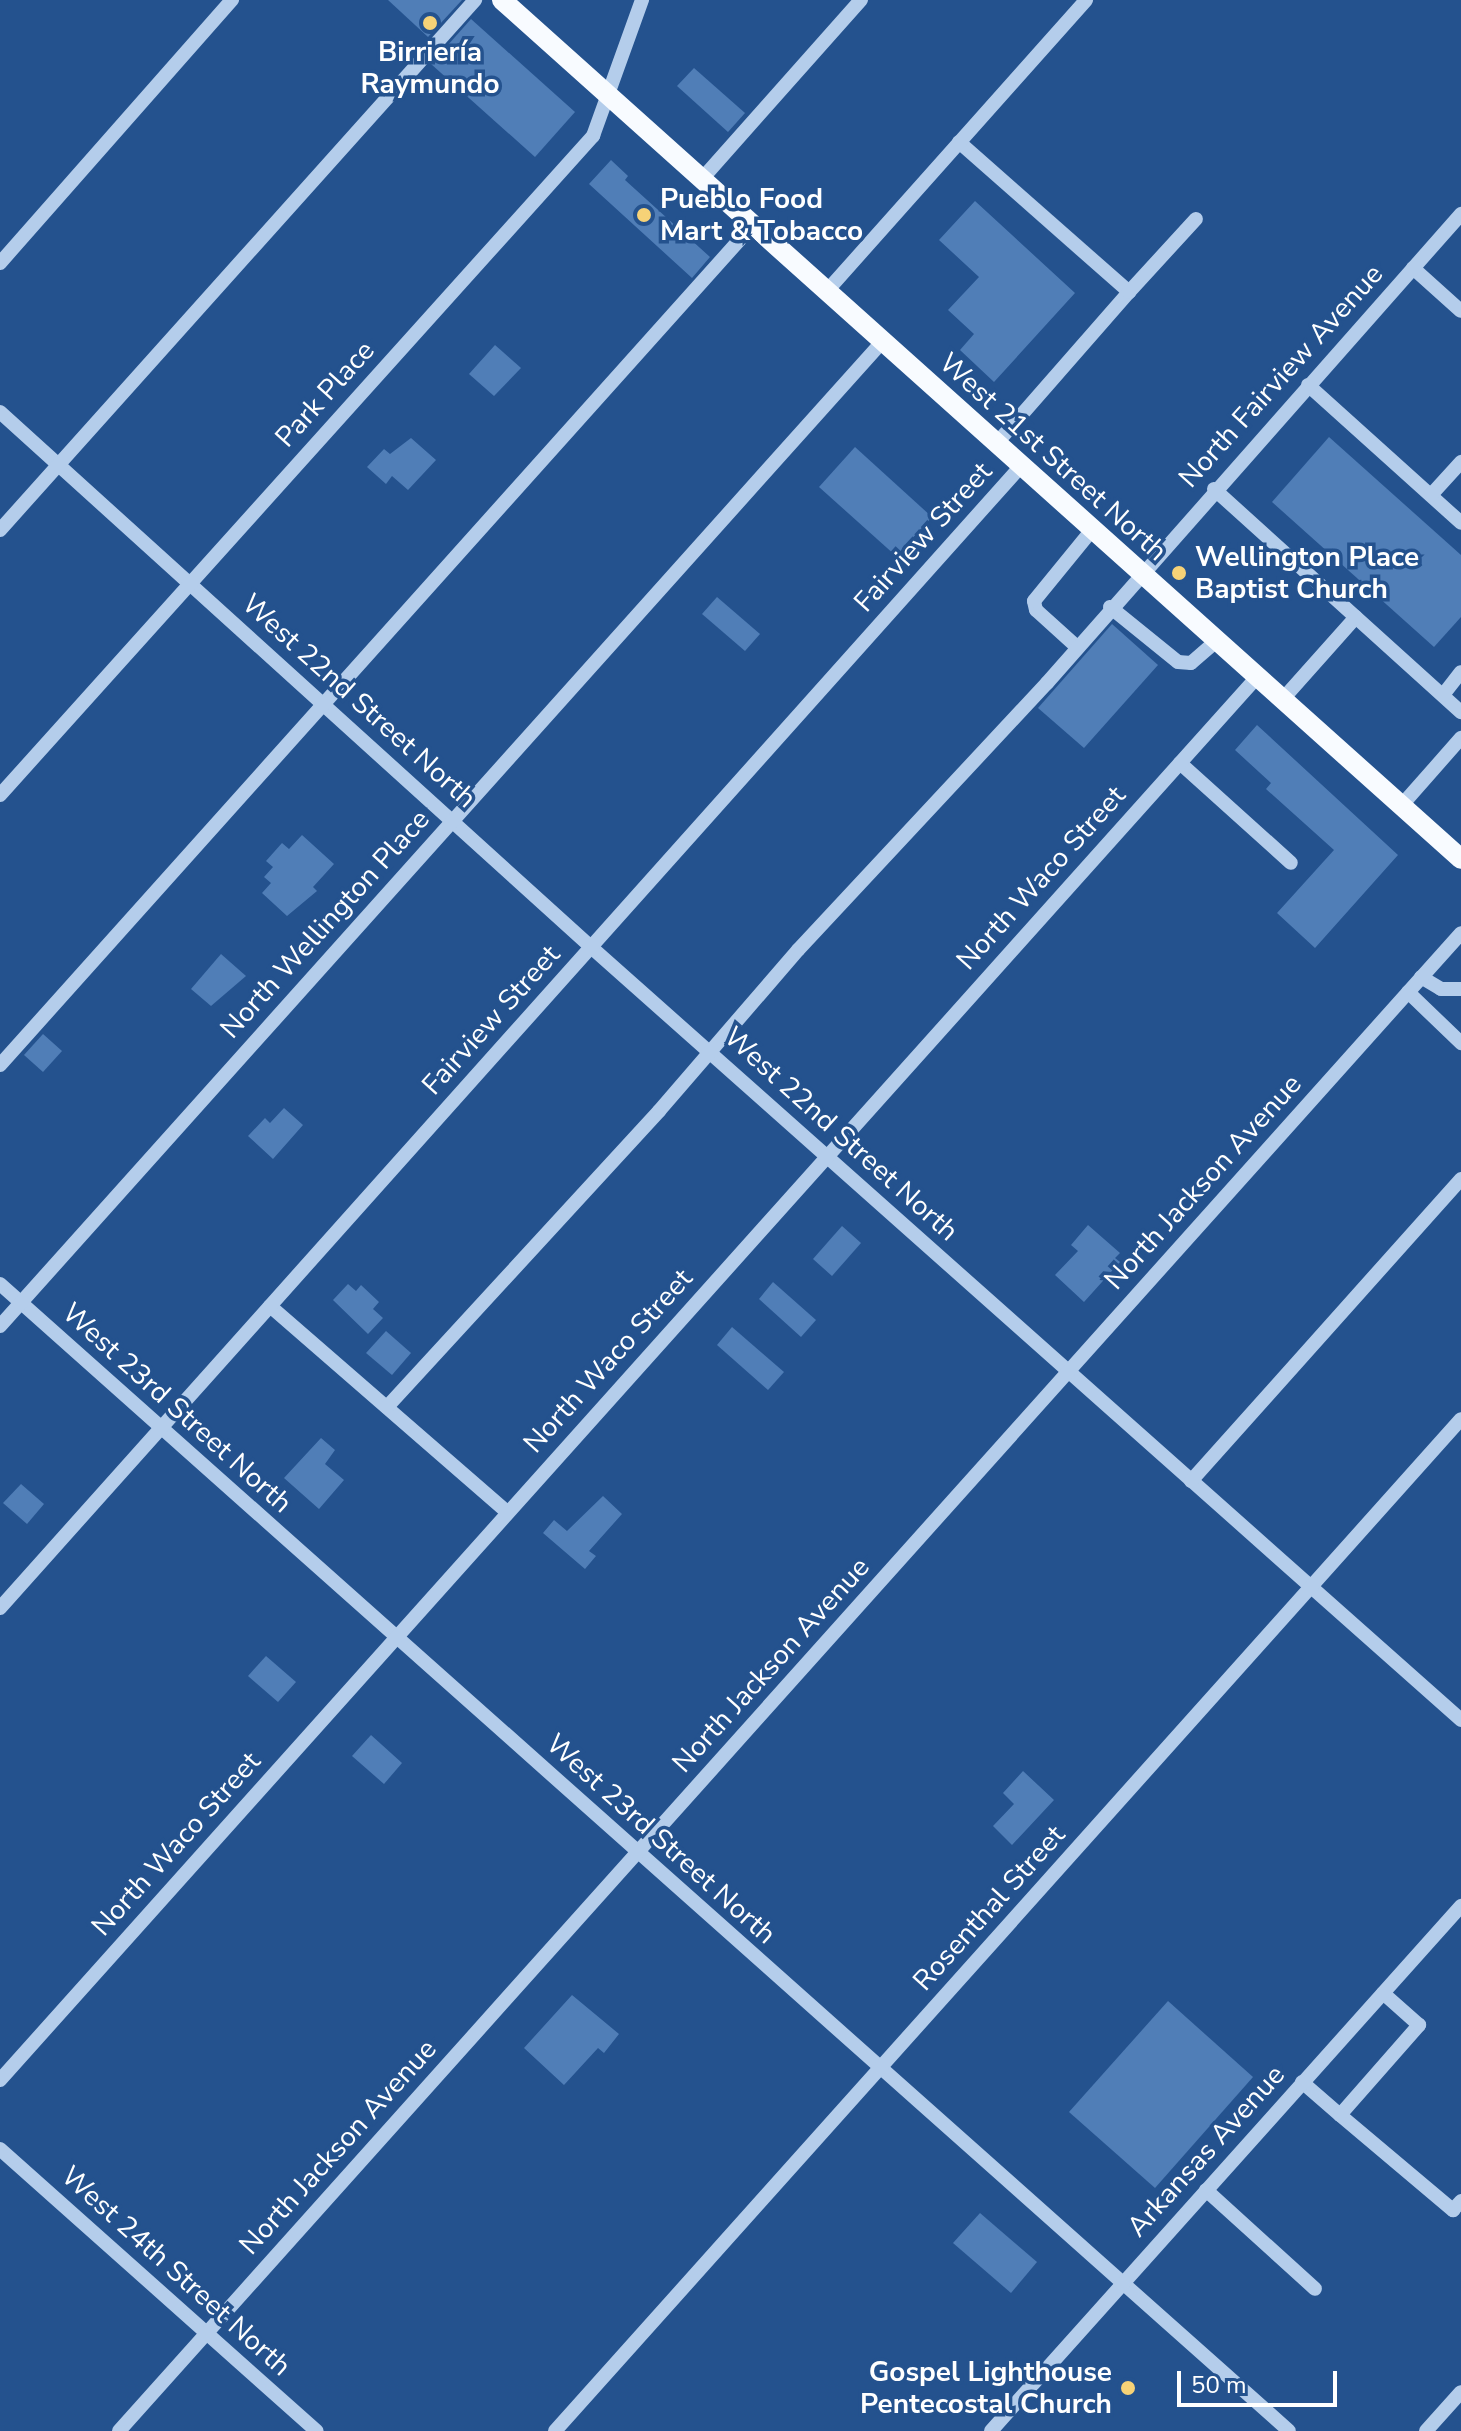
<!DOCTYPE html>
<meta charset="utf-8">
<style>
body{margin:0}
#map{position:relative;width:1461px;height:2431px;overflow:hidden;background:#24528e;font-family:"Nunito Sans",sans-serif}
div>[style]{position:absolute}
.building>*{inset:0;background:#507eb7}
.minor>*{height:14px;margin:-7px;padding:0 7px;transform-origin:7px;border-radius:7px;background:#b4cdeb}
.major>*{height:20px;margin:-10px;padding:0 10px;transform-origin:10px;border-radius:10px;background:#f8fbff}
.dots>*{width:22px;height:22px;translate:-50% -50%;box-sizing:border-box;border:4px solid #24528e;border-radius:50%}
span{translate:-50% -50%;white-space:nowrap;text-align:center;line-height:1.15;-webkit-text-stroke:7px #24528e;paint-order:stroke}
.poi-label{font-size:28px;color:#fff;font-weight:700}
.left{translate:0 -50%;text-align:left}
.right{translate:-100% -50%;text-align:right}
.street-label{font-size:28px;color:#fff}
.scale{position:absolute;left:1177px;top:2371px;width:160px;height:36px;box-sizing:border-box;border:4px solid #fff;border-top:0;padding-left:10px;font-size:24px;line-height:28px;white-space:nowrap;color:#fff;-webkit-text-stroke:6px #24528e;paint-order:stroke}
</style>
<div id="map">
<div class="building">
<div style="clip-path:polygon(388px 0,462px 0,428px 37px)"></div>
<div style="clip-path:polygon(471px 19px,575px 112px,535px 157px,431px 64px)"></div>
<div style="clip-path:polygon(694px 68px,745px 113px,728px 132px,677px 86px)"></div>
<div style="clip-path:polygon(611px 160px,628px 176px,625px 180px,710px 257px,692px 278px,589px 184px)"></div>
<div style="clip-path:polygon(975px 201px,1075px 293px,994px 382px,960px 350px,974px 334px,948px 310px,979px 277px,939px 240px)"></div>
<div style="clip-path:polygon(495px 345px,521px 368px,494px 396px,469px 374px)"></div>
<div style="clip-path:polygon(1329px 437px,1461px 555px,1461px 617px,1434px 647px,1272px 502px)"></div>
<div style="clip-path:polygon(411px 438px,436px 460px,408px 490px,392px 476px,386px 484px,367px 467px,384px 449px,390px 454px)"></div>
<div style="clip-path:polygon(855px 447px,932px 517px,896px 556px,819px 487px)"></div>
<div style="clip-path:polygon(717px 597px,760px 634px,745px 651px,702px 614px)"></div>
<div style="clip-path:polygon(1112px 624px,1158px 665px,1084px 748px,1038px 708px)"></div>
<div style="clip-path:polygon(1257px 725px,1398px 855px,1315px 948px,1277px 913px,1334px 850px,1266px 789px,1271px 783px,1235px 750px)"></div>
<div style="clip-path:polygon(302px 835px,334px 864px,313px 887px,317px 891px,287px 916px,262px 893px,271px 883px,264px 877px,273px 867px,266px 861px,282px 843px,289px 849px)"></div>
<div style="clip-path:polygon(221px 954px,246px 976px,211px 1006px,191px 989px)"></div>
<div style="clip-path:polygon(43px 1034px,62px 1051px,43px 1072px,24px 1055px)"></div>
<div style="clip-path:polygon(284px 1108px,303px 1125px,273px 1159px,248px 1136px,265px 1118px,270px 1123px)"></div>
<div style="clip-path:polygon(1088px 1225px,1120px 1253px,1115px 1258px,1120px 1262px,1084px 1302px,1055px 1275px,1078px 1251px,1071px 1245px)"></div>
<div style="clip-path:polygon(842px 1226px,861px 1243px,832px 1276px,813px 1259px)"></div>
<div style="clip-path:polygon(773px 1282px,816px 1320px,801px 1337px,759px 1299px)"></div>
<div style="clip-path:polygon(348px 1284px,356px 1291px,361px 1285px,379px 1302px,373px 1309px,383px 1318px,368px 1334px,333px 1300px)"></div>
<div style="clip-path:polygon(732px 1327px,784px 1372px,768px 1390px,717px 1345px)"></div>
<div style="clip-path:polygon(386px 1331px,411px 1353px,392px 1375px,366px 1353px)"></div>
<div style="clip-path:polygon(321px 1438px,335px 1450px,325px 1464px,344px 1480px,319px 1509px,284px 1478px)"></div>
<div style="clip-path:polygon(21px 1484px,44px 1504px,27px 1524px,3px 1503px)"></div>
<div style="clip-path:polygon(603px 1496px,622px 1514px,589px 1551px,596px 1556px,585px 1569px,543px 1533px,554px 1520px,567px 1531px)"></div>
<div style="clip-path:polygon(266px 1656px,296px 1682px,278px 1702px,248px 1676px)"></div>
<div style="clip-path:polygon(371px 1735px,402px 1763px,384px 1784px,352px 1756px)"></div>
<div style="clip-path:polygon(1023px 1771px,1054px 1800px,1012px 1845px,993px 1826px,1014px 1804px,1003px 1793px)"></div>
<div style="clip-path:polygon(572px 1995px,619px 2034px,604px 2053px,598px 2048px,564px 2085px,524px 2048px)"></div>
<div style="clip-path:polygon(1168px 2001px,1253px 2077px,1155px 2188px,1069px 2112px)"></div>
<div style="clip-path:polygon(980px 2213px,1037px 2262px,1011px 2293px,953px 2243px)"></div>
</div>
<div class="minor">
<div style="left:959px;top:142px;width:227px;rotate:41.4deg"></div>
<div style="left:1129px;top:292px;width:202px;rotate:131.2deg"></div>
<div style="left:701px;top:180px;width:241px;rotate:-48.4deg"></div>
<div style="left:0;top:263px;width:351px;rotate:-48.6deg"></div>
<div style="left:1413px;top:268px;width:64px;rotate:41.9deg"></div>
<div style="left:826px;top:292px;width:391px;rotate:-48.3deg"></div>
<div style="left:1129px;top:292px;width:99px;rotate:-47.5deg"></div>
<div style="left:1308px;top:385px;width:206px;rotate:42deg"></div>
<div style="left:0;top:412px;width:797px;rotate:42.15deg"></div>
<div style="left:591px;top:947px;width:1164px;rotate:41.62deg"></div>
<div style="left:1214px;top:489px;width:333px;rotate:42.1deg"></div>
<div style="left:1431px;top:495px;width:45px;rotate:-47.7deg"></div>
<div style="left:0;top:530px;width:712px;rotate:-48.13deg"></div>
<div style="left:1110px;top:607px;width:87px;rotate:39deg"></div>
<div style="left:1178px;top:662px;width:13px;rotate:4deg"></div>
<div style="left:1191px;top:663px;width:33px;rotate:-41deg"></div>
<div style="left:1077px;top:647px;width:55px;rotate:-137.9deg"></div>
<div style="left:1036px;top:610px;width:9px;rotate:-103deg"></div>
<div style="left:1034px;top:601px;width:92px;rotate:-50.8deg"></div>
<div style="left:1443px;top:695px;width:29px;rotate:-52deg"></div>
<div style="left:1282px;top:700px;width:111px;rotate:-48.3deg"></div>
<div style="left:1180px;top:763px;width:149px;rotate:42deg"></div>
<div style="left:0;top:795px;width:887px;rotate:-48.02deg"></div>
<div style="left:593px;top:136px;width:145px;rotate:-70.2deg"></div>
<div style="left:1401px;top:806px;width:91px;rotate:-48.6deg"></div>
<div style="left:1421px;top:977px;width:23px;rotate:31deg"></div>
<div style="left:1441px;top:989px;width:20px"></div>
<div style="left:1408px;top:992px;width:74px;rotate:43.9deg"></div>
<div style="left:0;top:1065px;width:1127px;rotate:-48.13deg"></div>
<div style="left:0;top:1284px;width:1725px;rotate:41.66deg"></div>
<div style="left:270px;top:1306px;width:314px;rotate:41deg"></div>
<div style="left:0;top:1326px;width:1321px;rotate:-48.13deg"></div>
<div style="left:387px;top:1407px;width:402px;rotate:-47.4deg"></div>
<div style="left:659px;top:1111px;width:213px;rotate:-49.2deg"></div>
<div style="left:798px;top:950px;width:365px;rotate:-47deg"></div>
<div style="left:1047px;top:683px;width:626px;rotate:-48.56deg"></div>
<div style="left:1191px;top:1481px;width:405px;rotate:-48.2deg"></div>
<div style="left:0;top:1608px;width:1532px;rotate:-48.2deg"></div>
<div style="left:0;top:2080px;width:1884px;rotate:-48.14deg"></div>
<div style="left:1302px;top:2082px;width:50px;rotate:41deg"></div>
<div style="left:1340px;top:2115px;width:120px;rotate:-48.7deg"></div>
<div style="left:1419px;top:2025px;width:48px;rotate:-138.4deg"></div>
<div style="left:1340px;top:2115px;width:148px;rotate:40.1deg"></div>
<div style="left:1453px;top:2210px;width:12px;rotate:-48deg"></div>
<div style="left:0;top:2149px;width:424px;rotate:41.7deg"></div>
<div style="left:1206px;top:2190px;width:147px;rotate:42.2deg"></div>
<div style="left:119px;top:2431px;width:2011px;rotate:-48.14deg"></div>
<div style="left:555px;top:2431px;width:1358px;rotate:-48.16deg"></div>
<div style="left:991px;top:2431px;width:705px;rotate:-48.16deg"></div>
<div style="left:1426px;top:2431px;width:52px;rotate:-48.1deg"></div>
</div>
<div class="major">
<div style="left:502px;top:0;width:1287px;rotate:41.85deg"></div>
</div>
<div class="dots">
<div style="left:430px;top:23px;background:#f6d277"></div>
<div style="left:644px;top:215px;background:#f6d277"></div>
<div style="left:1179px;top:573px;background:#f6d277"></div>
<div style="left:1128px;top:2388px;background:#f6d277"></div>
</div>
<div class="poi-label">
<span style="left:430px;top:68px">Birriería<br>Raymundo</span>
<span class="left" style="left:660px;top:215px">Pueblo Food<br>Mart &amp; Tobacco</span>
<span class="left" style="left:1195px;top:573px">Wellington Place<br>Baptist Church</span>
<span class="right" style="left:1112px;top:2388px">Gospel Lighthouse<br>Pentecostal Church</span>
</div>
<div class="street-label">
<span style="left:1281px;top:376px;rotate:-48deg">North Fairview Avenue</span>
<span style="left:325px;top:394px;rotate:-48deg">Park Place</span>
<span style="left:1053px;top:457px;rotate:42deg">West 21st Street North</span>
<span style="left:923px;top:537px;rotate:-48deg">Fairview Street</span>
<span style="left:359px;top:701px;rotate:42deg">West 22nd Street North</span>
<span style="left:1041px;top:878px;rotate:-48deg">North Waco Street</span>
<span style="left:325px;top:924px;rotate:-48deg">North Wellington Place</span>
<span style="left:491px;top:1020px;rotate:-48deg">Fairview Street</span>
<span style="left:841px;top:1134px;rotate:42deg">West 22nd Street North</span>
<span style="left:1203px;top:1182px;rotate:-48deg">North Jackson Avenue</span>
<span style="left:608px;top:1361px;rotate:-48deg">North Waco Street</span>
<span style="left:177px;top:1408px;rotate:42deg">West 23rd Street North</span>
<span style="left:771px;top:1665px;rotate:-48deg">North Jackson Avenue</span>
<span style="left:661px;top:1839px;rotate:42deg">West 23rd Street North</span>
<span style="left:176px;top:1844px;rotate:-48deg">North Waco Street</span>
<span style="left:989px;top:1908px;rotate:-48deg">Rosenthal Street</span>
<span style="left:338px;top:2147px;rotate:-48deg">North Jackson Avenue</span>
<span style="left:1206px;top:2151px;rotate:-48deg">Arkansas Avenue</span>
<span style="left:176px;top:2271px;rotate:42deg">West 24th Street North</span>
</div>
<div class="scale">50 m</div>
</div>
